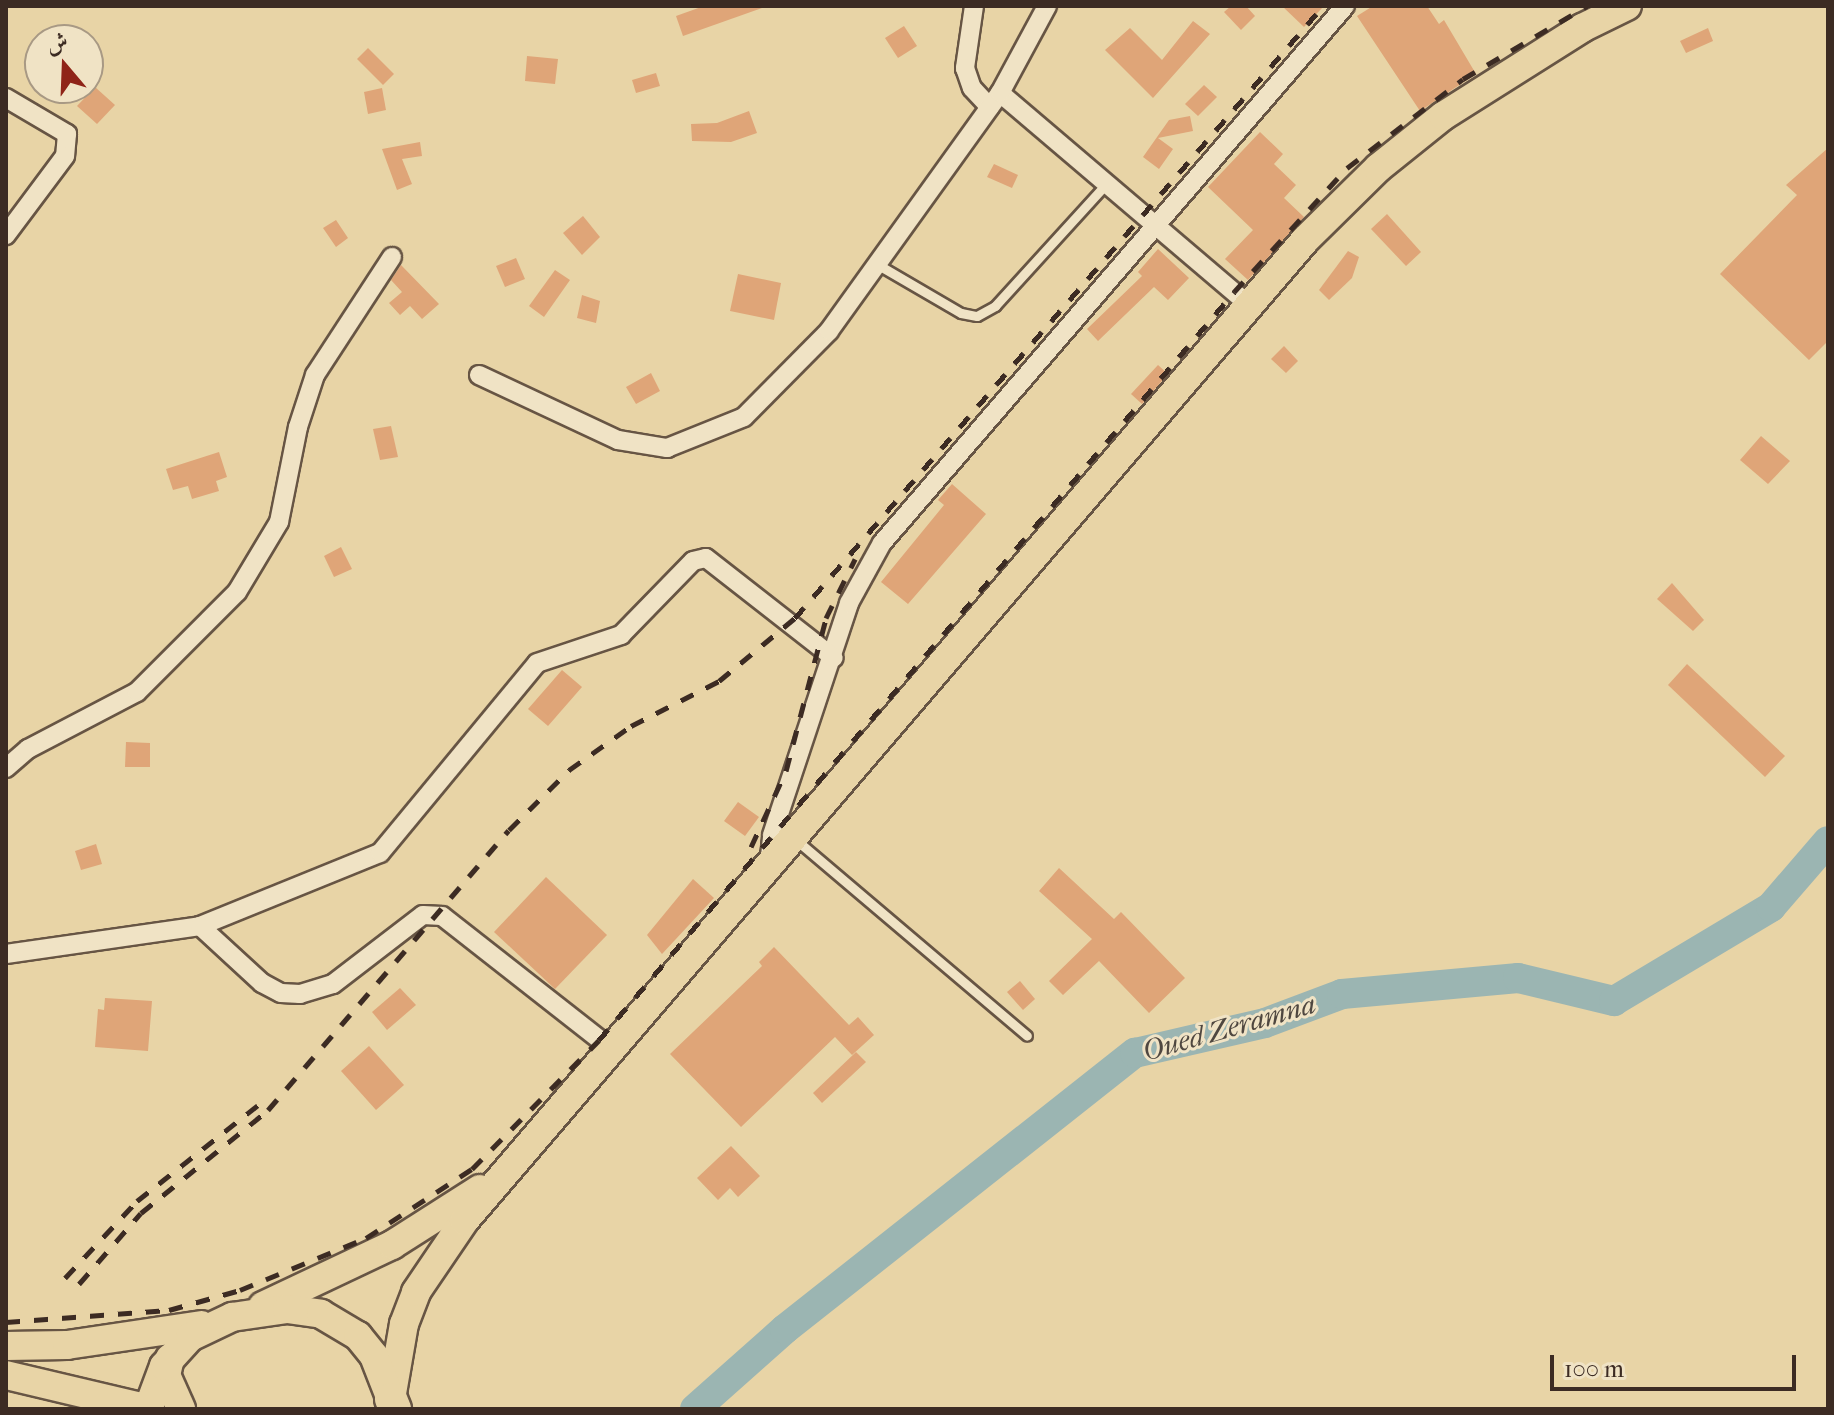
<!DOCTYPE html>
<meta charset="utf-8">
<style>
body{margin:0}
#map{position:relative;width:1834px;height:1415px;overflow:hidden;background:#e8d4a6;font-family:"IM FELL French Canon",Amiri,serif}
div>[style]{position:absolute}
.river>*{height:30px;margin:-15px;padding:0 15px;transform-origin:15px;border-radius:15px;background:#9bb5b2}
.building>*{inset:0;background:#dfa578}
.roads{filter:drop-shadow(2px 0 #675544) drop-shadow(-2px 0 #675544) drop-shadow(0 2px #675544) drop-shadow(0 -2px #675544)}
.lane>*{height:9px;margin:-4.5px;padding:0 4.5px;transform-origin:4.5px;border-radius:4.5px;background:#f0e3c5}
.street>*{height:18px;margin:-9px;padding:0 9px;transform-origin:9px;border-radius:9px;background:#f0e3c5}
.primary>*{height:28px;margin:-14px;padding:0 14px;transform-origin:14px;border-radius:14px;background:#e8d4a6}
.highway>*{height:32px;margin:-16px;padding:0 16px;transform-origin:16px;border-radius:16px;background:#e8d4a6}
.rail>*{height:5px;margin-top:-2.5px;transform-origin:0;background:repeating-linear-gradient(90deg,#3c2b23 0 14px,transparent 0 28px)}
span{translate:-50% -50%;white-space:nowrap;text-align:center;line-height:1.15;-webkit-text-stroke:6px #f0e3c5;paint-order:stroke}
.water-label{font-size:28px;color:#4f4740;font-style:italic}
.frame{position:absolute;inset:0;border:8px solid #3c2b23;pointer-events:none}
.north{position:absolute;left:24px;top:24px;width:80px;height:80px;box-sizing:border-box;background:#f0e3c5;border:2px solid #a89984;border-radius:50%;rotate:341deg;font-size:22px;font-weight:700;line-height:32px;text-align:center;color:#3c2b23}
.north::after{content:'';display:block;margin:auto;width:28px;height:36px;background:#8f2418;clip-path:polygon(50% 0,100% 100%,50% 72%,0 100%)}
.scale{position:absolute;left:1550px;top:1355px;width:246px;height:36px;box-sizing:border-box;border:4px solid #3c2b23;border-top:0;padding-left:10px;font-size:24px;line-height:28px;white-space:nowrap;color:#3c2b23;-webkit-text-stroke:6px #f0e3c5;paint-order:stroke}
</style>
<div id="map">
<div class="river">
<div style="left:695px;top:1409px;width:120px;rotate:-41.6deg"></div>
<div style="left:785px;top:1329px;width:446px;rotate:-38.3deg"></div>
<div style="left:1135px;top:1053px;width:133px;rotate:-13deg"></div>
<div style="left:1265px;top:1023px;width:82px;rotate:-20.6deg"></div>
<div style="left:1342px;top:994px;width:177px;rotate:-5.2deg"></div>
<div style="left:1518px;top:978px;width:99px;rotate:13.5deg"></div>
<div style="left:1614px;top:1001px;width:183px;rotate:-30.9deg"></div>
<div style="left:1771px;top:907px;width:87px;rotate:-49.2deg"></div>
</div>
<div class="building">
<div style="clip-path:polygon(704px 6px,762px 6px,762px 8px,683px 36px,676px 16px)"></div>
<div style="clip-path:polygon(1231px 6px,1246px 6px,1255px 16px,1241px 30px,1224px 12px)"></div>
<div style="clip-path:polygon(1282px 6px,1324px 6px,1304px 27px)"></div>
<div style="clip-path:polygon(1373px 6px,1427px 6px,1439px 24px,1444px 20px,1476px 74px,1420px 111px,1357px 16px)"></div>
<div style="clip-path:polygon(1193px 21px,1210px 34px,1153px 98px,1105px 50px,1130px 28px,1162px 60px)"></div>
<div style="clip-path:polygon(904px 26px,917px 46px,898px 58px,885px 38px)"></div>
<div style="clip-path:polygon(1708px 28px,1713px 41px,1686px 53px,1680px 41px)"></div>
<div style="clip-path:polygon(368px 48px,394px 74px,383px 85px,357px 59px)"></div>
<div style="clip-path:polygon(527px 56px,558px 59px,555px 84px,525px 81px)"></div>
<div style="clip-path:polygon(656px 73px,660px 86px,636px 93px,632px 80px)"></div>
<div style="clip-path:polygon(1204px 85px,1217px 97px,1198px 116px,1185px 104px)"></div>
<div style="clip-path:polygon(95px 87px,115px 105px,97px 124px,77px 106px)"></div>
<div style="clip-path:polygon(382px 88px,386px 110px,368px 114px,364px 92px)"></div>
<div style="clip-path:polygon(749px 111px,757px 133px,731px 142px,692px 141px,691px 124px,717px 123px)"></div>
<div style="clip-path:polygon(1190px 116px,1193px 131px,1158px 138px,1173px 149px,1159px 169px,1143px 157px,1169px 120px)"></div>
<div style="clip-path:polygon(1260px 132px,1283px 154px,1274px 164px,1296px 185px,1284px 198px,1304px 217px,1248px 280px,1225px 259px,1253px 230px,1208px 187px)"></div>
<div style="clip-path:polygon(420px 142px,422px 156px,402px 159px,412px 184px,397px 190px,382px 149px)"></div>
<div style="clip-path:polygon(1828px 148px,1828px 341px,1809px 360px,1720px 274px,1797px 195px,1786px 185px)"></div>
<div style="clip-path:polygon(994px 164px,1018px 175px,1012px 188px,987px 177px)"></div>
<div style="clip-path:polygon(1387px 214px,1421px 252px,1406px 266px,1371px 229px)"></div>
<div style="clip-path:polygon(583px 216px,600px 237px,582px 255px,563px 233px)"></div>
<div style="clip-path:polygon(336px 220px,348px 238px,336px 247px,323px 228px)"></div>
<div style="clip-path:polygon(1158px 249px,1189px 278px,1168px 300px,1154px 287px,1098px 341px,1087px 329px,1142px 276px,1138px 272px)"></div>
<div style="clip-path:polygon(1348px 251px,1359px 257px,1352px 278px,1329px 300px,1319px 290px)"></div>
<div style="clip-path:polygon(516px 258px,525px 279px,505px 287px,496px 266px)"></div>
<div style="clip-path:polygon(401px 265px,439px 304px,422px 319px,410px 306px,400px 315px,389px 303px,402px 292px,391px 280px)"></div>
<div style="clip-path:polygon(555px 270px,570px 280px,544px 317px,529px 306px)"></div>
<div style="clip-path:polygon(738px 274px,781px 283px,774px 320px,730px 311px)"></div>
<div style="clip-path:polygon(582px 295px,600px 301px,596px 323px,577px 318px)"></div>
<div style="clip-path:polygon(1284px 346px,1298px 361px,1286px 373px,1271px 359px)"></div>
<div style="clip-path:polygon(1158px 365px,1168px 374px,1142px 404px,1131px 394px)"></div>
<div style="clip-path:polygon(651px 373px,660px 391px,636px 404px,626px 387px)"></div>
<div style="clip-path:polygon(391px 426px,398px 457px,380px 460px,373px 429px)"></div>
<div style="clip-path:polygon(1761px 436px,1790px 461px,1768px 484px,1740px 460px)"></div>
<div style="clip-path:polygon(219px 452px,227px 477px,216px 481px,219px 491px,192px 499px,188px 486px,173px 490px,166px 469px)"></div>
<div style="clip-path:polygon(952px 484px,986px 514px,908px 604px,881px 582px,944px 505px,938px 500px)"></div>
<div style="clip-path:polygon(341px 547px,352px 569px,334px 577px,324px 556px)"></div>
<div style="clip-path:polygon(1672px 583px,1704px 620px,1693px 631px,1657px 599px)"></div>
<div style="clip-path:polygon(1687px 664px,1785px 756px,1765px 777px,1668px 685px)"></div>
<div style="clip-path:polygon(562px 670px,582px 687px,548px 726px,528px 709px)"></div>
<div style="clip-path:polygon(126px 742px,150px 743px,150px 767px,125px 767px)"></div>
<div style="clip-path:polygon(738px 802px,759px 817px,745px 836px,724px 821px)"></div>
<div style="clip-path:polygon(96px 844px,102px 864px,81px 870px,75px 851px)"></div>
<div style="clip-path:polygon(1059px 868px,1114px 919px,1121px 912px,1185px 978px,1149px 1013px,1099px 961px,1063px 995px,1049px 981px,1092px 939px,1039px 891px)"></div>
<div style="clip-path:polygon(546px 877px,607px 935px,555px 989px,494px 932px)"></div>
<div style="clip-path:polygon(693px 879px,714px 898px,662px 954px,647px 935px)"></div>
<div style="clip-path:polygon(774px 947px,849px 1025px,858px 1017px,874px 1035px,852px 1055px,835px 1037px,741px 1127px,670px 1054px,762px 966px,759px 962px)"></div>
<div style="clip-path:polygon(1020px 981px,1035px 999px,1023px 1010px,1007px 992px)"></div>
<div style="clip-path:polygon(400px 988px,416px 1005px,387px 1030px,372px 1012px)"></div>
<div style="clip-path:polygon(105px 998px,152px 1001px,148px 1051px,95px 1047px,98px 1009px,104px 1010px)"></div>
<div style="clip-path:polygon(369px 1046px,404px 1085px,376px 1110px,341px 1071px)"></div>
<div style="clip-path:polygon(856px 1052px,866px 1062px,822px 1103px,813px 1093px)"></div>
<div style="clip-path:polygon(731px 1146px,760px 1176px,738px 1197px,730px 1188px,718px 1200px,697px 1178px)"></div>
</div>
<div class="roads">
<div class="lane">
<div style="left:875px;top:263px;width:99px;rotate:30.2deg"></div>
<div style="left:961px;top:313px;width:16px;rotate:11deg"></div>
<div style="left:977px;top:316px;width:21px;rotate:-29deg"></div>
<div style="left:995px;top:306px;width:165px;rotate:-47.7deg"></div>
<div style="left:795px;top:839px;width:304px;rotate:40.3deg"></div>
</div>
<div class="street">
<div style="left:974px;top:6px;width:63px;rotate:98.3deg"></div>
<div style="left:965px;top:68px;width:21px;rotate:71deg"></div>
<div style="left:972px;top:88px;width:26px;rotate:47deg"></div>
<div style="left:1000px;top:93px;width:327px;rotate:40.4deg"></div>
<div style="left:6px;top:98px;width:71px;rotate:30.5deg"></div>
<div style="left:67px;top:134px;width:22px;rotate:95deg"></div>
<div style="left:65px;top:156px;width:99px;rotate:126.8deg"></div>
<div style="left:479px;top:375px;width:153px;rotate:25.1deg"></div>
<div style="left:618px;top:440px;width:50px;rotate:9.3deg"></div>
<div style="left:667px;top:448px;width:83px;rotate:-21.9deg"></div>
<div style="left:744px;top:417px;width:121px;rotate:-45.3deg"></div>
<div style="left:829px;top:331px;width:293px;rotate:-54.3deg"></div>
<div style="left:1000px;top:93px;width:99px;rotate:-61.6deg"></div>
<div style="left:6px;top:768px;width:29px;rotate:-41deg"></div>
<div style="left:28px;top:749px;width:123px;rotate:-27.6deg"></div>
<div style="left:137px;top:692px;width:141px;rotate:-45deg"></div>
<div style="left:237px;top:592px;width:82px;rotate:-59deg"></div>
<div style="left:279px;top:522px;width:97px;rotate:-78.7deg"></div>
<div style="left:298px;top:427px;width:55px;rotate:-71.9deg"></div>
<div style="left:315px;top:375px;width:141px;rotate:-56.9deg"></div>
<div style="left:769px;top:866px;width:31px;rotate:-84deg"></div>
<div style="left:772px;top:835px;width:244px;rotate:-71.6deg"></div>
<div style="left:849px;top:603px;width:68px;rotate:-61.2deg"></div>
<div style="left:882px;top:543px;width:709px;rotate:-49.23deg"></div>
<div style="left:200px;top:926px;width:194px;rotate:-22.1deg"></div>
<div style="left:380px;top:853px;width:246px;rotate:-50.4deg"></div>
<div style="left:537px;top:663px;width:89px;rotate:-18.4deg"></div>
<div style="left:621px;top:635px;width:103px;rotate:-45.8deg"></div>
<div style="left:693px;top:561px;width:13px;rotate:-13deg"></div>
<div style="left:706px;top:558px;width:162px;rotate:38deg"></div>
<div style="left:6px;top:954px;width:196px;rotate:-8.2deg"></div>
<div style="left:200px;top:926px;width:84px;rotate:42.6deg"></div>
<div style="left:262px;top:983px;width:21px;rotate:28deg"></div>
<div style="left:281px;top:993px;width:19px;rotate:3deg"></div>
<div style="left:300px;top:994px;width:34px;rotate:-17deg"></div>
<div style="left:333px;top:984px;width:113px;rotate:-37.5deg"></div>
<div style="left:423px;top:915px;width:19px;rotate:3deg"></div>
<div style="left:442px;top:916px;width:217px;rotate:38.1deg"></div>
</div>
<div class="primary">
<div style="left:263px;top:1306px;width:143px;rotate:-25.3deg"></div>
<div style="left:392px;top:1245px;width:104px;rotate:-32.5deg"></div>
<div style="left:6px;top:1346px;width:61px;rotate:-0.9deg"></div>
<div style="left:67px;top:1345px;width:136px;rotate:-8.4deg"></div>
<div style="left:170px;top:1358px;width:17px;rotate:103deg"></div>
<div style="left:166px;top:1375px;width:37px;rotate:66deg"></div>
<div style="left:6px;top:1375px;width:148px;rotate:13.3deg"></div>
<div style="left:391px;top:1399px;width:76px;rotate:-80.2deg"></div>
<div style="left:404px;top:1324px;width:34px;rotate:-69deg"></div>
<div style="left:416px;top:1292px;width:86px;rotate:-55.9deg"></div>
<div style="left:464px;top:1221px;width:1292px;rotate:-49.39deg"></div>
<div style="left:1305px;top:240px;width:103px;rotate:-44.6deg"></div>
<div style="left:1378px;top:168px;width:83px;rotate:-38.7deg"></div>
<div style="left:1443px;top:116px;width:165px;rotate:-32.3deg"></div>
<div style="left:1582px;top:28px;width:50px;rotate:-26.1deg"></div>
<div style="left:148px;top:1409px;width:46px;rotate:-69.6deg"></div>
<div style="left:164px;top:1366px;width:39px;rotate:-48deg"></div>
<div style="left:190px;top:1337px;width:47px;rotate:-25.5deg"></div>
<div style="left:232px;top:1317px;width:56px;rotate:-8.3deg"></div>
<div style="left:287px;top:1309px;width:34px;rotate:8deg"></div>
<div style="left:321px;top:1314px;width:43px;rotate:30.7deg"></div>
<div style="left:358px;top:1336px;width:26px;rotate:51deg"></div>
<div style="left:374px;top:1356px;width:44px;rotate:68.7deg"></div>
</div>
<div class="highway">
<div style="left:391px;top:1399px;width:11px;rotate:68deg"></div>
</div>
</div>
<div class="rail">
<div style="left:751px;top:847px;width:84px;rotate:-65.3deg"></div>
<div style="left:786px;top:771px;width:158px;rotate:-75.3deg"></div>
<div style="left:826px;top:618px;width:66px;rotate:-63.8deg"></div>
<div style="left:65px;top:1278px;width:105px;rotate:-46.9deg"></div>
<div style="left:137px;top:1201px;width:154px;rotate:-38.4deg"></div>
<div style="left:79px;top:1284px;width:94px;rotate:-48.9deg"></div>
<div style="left:141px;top:1213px;width:164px;rotate:-39deg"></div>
<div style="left:268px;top:1110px;width:369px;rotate:-49.3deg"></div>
<div style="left:509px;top:830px;width:85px;rotate:-45deg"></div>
<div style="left:569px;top:770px;width:76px;rotate:-35.4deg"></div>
<div style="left:631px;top:726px;width:99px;rotate:-27.1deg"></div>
<div style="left:719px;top:681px;width:99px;rotate:-39.7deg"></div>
<div style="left:795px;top:618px;width:808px;rotate:-49.21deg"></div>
<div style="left:6px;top:1322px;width:163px;rotate:-4.2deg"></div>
<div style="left:169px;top:1310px;width:74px;rotate:-15.7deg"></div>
<div style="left:240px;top:1290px;width:136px;rotate:-22.4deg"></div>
<div style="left:366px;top:1238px;width:126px;rotate:-33.1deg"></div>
<div style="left:472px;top:1169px;width:181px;rotate:-45.4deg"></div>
<div style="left:599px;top:1040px;width:981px;rotate:-49.67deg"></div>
<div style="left:1234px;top:292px;width:168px;rotate:-47.7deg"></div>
<div style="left:1347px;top:168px;width:146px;rotate:-37.5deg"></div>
<div style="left:1463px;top:79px;width:144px;rotate:-30.5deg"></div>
</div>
<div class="water-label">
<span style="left:1229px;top:1028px;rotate:-16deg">Oued Zeramna</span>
</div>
<div class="frame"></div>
<div class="north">ش</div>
<div class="scale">100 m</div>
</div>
